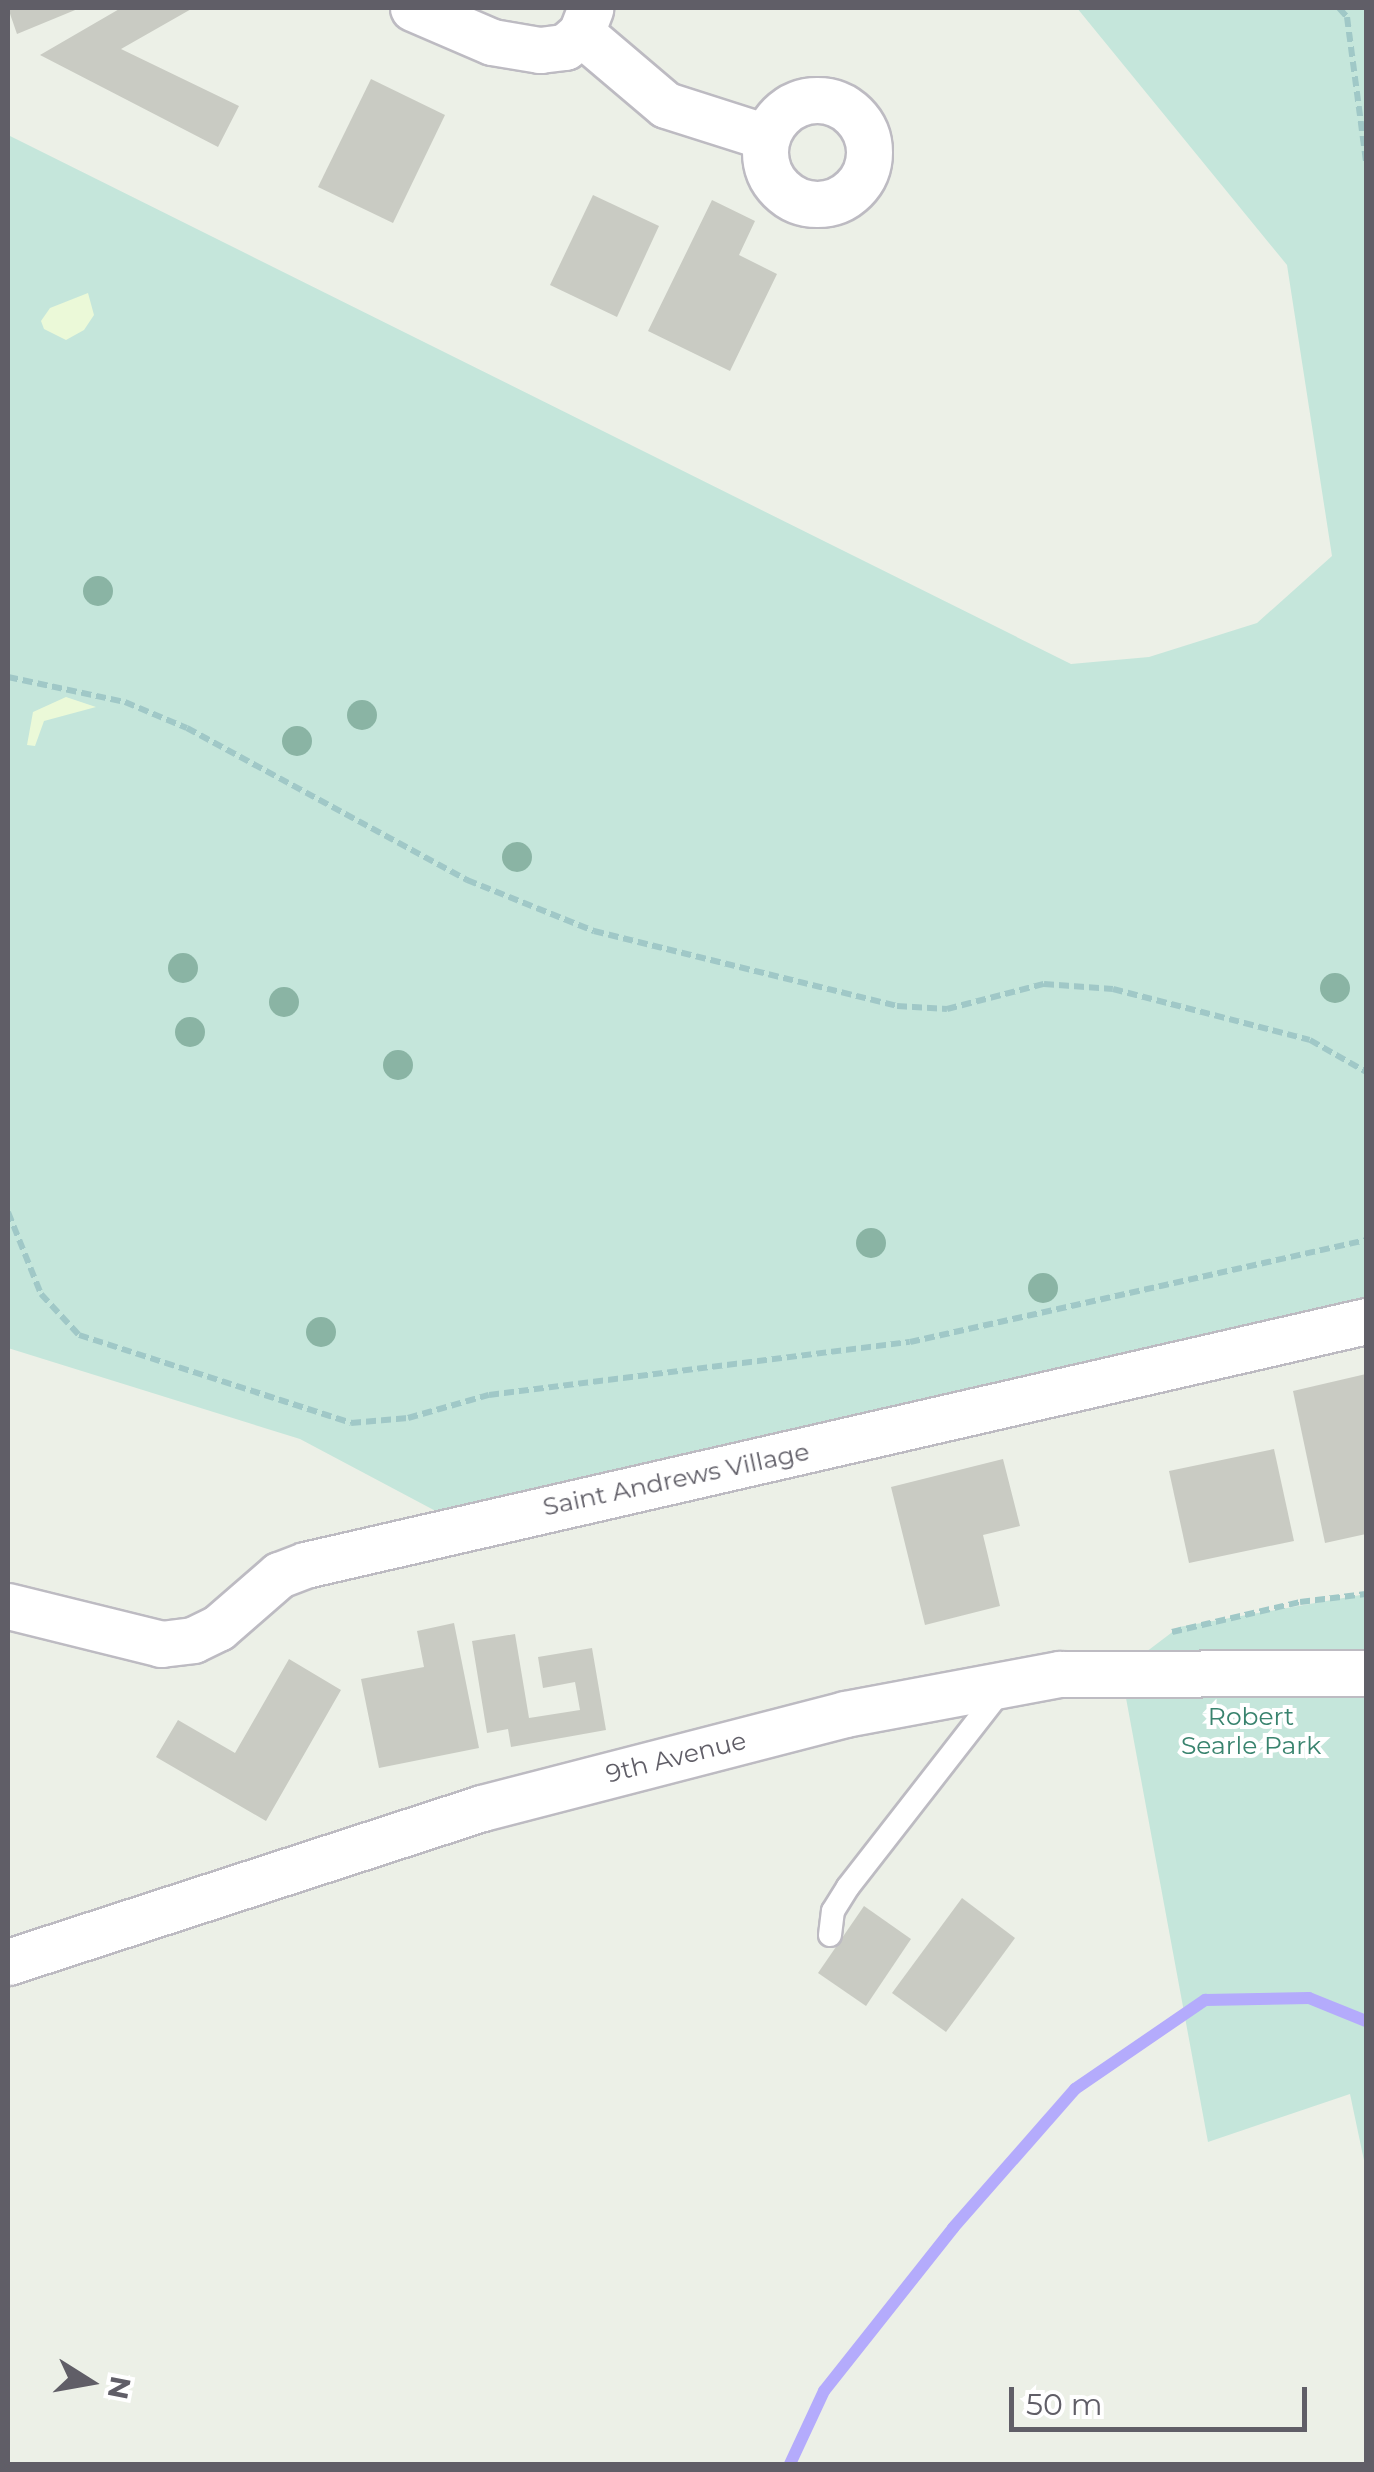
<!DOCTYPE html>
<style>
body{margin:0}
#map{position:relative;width:1374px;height:2472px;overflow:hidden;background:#ecf0e7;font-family:Montserrat,sans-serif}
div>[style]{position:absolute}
.green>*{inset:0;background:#c5e6db}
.sand>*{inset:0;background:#ebf9d8}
.stream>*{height:12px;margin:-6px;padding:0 6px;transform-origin:6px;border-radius:6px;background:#b4abfc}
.building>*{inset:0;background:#c9cbc3}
.path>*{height:6px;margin-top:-3px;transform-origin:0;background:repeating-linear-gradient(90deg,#a0c8c7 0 10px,transparent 0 15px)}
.roads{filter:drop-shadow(2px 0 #bdbbc2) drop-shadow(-2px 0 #bdbbc2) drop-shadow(0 2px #bdbbc2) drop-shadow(0 -2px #bdbbc2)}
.service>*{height:22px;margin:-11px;padding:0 11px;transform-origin:11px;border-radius:11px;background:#fff}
.minor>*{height:45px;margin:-22.5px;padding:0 22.5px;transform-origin:22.5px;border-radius:22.5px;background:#fff}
.minor>.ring{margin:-22.5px;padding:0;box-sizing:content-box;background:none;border:45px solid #fff;border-radius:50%}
.trees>*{width:30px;height:30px;margin:-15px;border-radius:50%;background:#8ab4a4}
span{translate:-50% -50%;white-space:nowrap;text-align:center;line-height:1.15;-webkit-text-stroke:8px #fff;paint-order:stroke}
.street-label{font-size:25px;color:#605e67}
.park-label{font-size:25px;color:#39836e}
.frame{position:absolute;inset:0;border:10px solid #605e67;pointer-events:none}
.north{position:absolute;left:40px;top:2332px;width:100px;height:100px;-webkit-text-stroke:8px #fff;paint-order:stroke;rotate:101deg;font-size:28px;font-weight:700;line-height:40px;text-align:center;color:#605e67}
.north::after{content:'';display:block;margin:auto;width:35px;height:45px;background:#605e67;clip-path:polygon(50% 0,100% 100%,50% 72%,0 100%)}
.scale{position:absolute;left:1009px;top:2387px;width:298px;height:45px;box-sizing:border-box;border:5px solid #605e67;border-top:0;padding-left:12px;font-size:30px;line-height:35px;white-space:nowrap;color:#605e67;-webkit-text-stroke:8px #fff;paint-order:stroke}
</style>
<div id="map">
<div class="green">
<div style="clip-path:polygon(1077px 8px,1366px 8px,1366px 1321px,462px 1525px,300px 1439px,8px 1348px,8px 135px,1071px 664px,1149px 657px,1257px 623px,1332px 556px,1287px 265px)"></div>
<div style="clip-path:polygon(1366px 1594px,1366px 2170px,1350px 2094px,1208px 2142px,1121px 1671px,1179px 1627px)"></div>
</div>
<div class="sand">
<div style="clip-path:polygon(88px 293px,94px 315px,84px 330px,66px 340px,44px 329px,41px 321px,50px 308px)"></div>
<div style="clip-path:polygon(66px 697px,96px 707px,44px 721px,35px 746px,27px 745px,33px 712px)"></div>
</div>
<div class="stream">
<div style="left:790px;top:2464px;width:81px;rotate:-65deg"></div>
<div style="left:824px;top:2391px;width:208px;rotate:-51.6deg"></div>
<div style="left:953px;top:2228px;width:185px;rotate:-48.7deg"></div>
<div style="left:1075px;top:2089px;width:158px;rotate:-34.4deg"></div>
<div style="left:1205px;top:2000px;width:104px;rotate:-1.1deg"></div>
<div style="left:1309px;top:1998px;width:61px;rotate:22deg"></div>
</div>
<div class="building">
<div style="clip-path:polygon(8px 8px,80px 8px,17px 34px)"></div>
<div style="clip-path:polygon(121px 8px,193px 8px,121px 49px,239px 106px,218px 147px,40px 55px)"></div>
<div style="clip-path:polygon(371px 79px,445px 115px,393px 223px,318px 187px)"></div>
<div style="clip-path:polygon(593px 195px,659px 226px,617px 317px,550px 285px)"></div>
<div style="clip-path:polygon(712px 200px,755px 221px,739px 255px,777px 274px,730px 371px,648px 331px)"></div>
<div style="clip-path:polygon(1366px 1374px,1366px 1534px,1325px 1543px,1293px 1391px)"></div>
<div style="clip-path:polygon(1274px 1449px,1294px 1541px,1189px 1563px,1169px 1471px)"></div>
<div style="clip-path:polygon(1003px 1459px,1020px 1526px,983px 1535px,1000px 1606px,925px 1625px,891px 1487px)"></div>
<div style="clip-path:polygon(454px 1623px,479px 1748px,379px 1768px,361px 1679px,424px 1667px,417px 1631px)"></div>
<div style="clip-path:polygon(515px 1634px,529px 1718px,580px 1710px,575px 1682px,543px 1688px,538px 1657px,592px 1648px,606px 1730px,511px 1747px,508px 1729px,487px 1733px,472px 1641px)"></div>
<div style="clip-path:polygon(289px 1659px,341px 1690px,266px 1821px,156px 1757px,178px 1720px,235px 1753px)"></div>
<div style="clip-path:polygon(962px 1898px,1015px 1938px,946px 2032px,892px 1993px)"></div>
<div style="clip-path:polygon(864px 1906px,911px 1939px,866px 2006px,818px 1973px)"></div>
</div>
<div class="path">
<div style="left:1339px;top:8px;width:12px;rotate:48deg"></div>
<div style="left:1347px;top:17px;width:145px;rotate:82.5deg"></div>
<div style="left:8px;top:677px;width:120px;rotate:12.1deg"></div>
<div style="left:125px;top:702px;width:67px;rotate:22.8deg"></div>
<div style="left:187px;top:728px;width:319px;rotate:28.5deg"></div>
<div style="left:467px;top:880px;width:137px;rotate:21.9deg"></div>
<div style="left:594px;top:931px;width:312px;rotate:13.9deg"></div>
<div style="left:897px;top:1006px;width:50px;rotate:3.4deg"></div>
<div style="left:947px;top:1009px;width:100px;rotate:-14.5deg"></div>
<div style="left:1044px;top:984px;width:69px;rotate:4.1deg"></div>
<div style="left:1113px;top:989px;width:203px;rotate:14.5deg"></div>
<div style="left:1310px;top:1040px;width:64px;rotate:29.7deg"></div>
<div style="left:8px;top:1212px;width:88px;rotate:68.1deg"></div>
<div style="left:41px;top:1294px;width:56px;rotate:47.2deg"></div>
<div style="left:79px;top:1335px;width:286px;rotate:17.9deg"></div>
<div style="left:351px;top:1423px;width:57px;rotate:-5deg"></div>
<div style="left:408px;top:1418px;width:84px;rotate:-15.9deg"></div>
<div style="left:489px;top:1395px;width:424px;rotate:-7.2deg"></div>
<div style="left:910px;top:1342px;width:467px;rotate:-12.6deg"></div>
<div style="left:1172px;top:1632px;width:131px;rotate:-13.2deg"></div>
<div style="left:1300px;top:1602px;width:66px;rotate:-6.9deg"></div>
</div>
<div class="roads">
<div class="service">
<div style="left:830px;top:1935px;width:24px;rotate:-83deg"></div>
<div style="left:833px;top:1911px;width:28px;rotate:-58deg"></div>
<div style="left:848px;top:1887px;width:252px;rotate:-52.1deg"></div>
</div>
<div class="minor">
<div style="left:413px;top:8px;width:86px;rotate:23.3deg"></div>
<div style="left:492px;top:42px;width:49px;rotate:9.5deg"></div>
<div style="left:540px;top:50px;width:25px;rotate:-7deg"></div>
<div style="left:565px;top:47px;width:21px;rotate:-41deg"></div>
<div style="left:581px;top:33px;width:26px;rotate:-69deg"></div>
<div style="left:581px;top:33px;width:111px;rotate:40.3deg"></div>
<div style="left:666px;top:105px;width:105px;rotate:17.7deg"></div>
<div class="ring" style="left:765px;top:100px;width:59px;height:59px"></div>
<div style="left:8px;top:1606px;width:158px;rotate:13.9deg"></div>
<div style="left:161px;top:1644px;width:32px;rotate:-7deg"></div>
<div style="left:193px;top:1640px;width:28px;rotate:-26deg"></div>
<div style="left:218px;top:1628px;width:81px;rotate:-41deg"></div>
<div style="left:279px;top:1575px;width:28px;rotate:-21deg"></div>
<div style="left:305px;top:1565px;width:1089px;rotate:-12.95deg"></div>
<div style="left:8px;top:1962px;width:498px;rotate:-18deg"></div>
<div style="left:482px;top:1808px;width:375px;rotate:-14.5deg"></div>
<div style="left:845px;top:1714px;width:218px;rotate:-10.6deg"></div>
<div style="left:1059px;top:1674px;width:307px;rotate:-0.2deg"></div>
</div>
</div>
<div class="trees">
<div style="left:98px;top:591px"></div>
<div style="left:362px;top:715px"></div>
<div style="left:297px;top:741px"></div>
<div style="left:517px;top:857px"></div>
<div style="left:183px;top:968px"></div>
<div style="left:1335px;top:988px"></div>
<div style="left:284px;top:1002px"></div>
<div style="left:190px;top:1032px"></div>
<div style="left:398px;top:1065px"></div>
<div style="left:871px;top:1243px"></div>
<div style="left:1043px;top:1288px"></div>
<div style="left:321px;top:1332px"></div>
</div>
<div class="street-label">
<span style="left:676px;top:1479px;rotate:-12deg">Saint Andrews Village</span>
<span style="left:676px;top:1757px;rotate:-14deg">9th Avenue</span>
</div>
<div class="park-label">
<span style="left:1251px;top:1731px">Robert<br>Searle Park</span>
</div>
<div class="frame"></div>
<div class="north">N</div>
<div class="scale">50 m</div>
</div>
